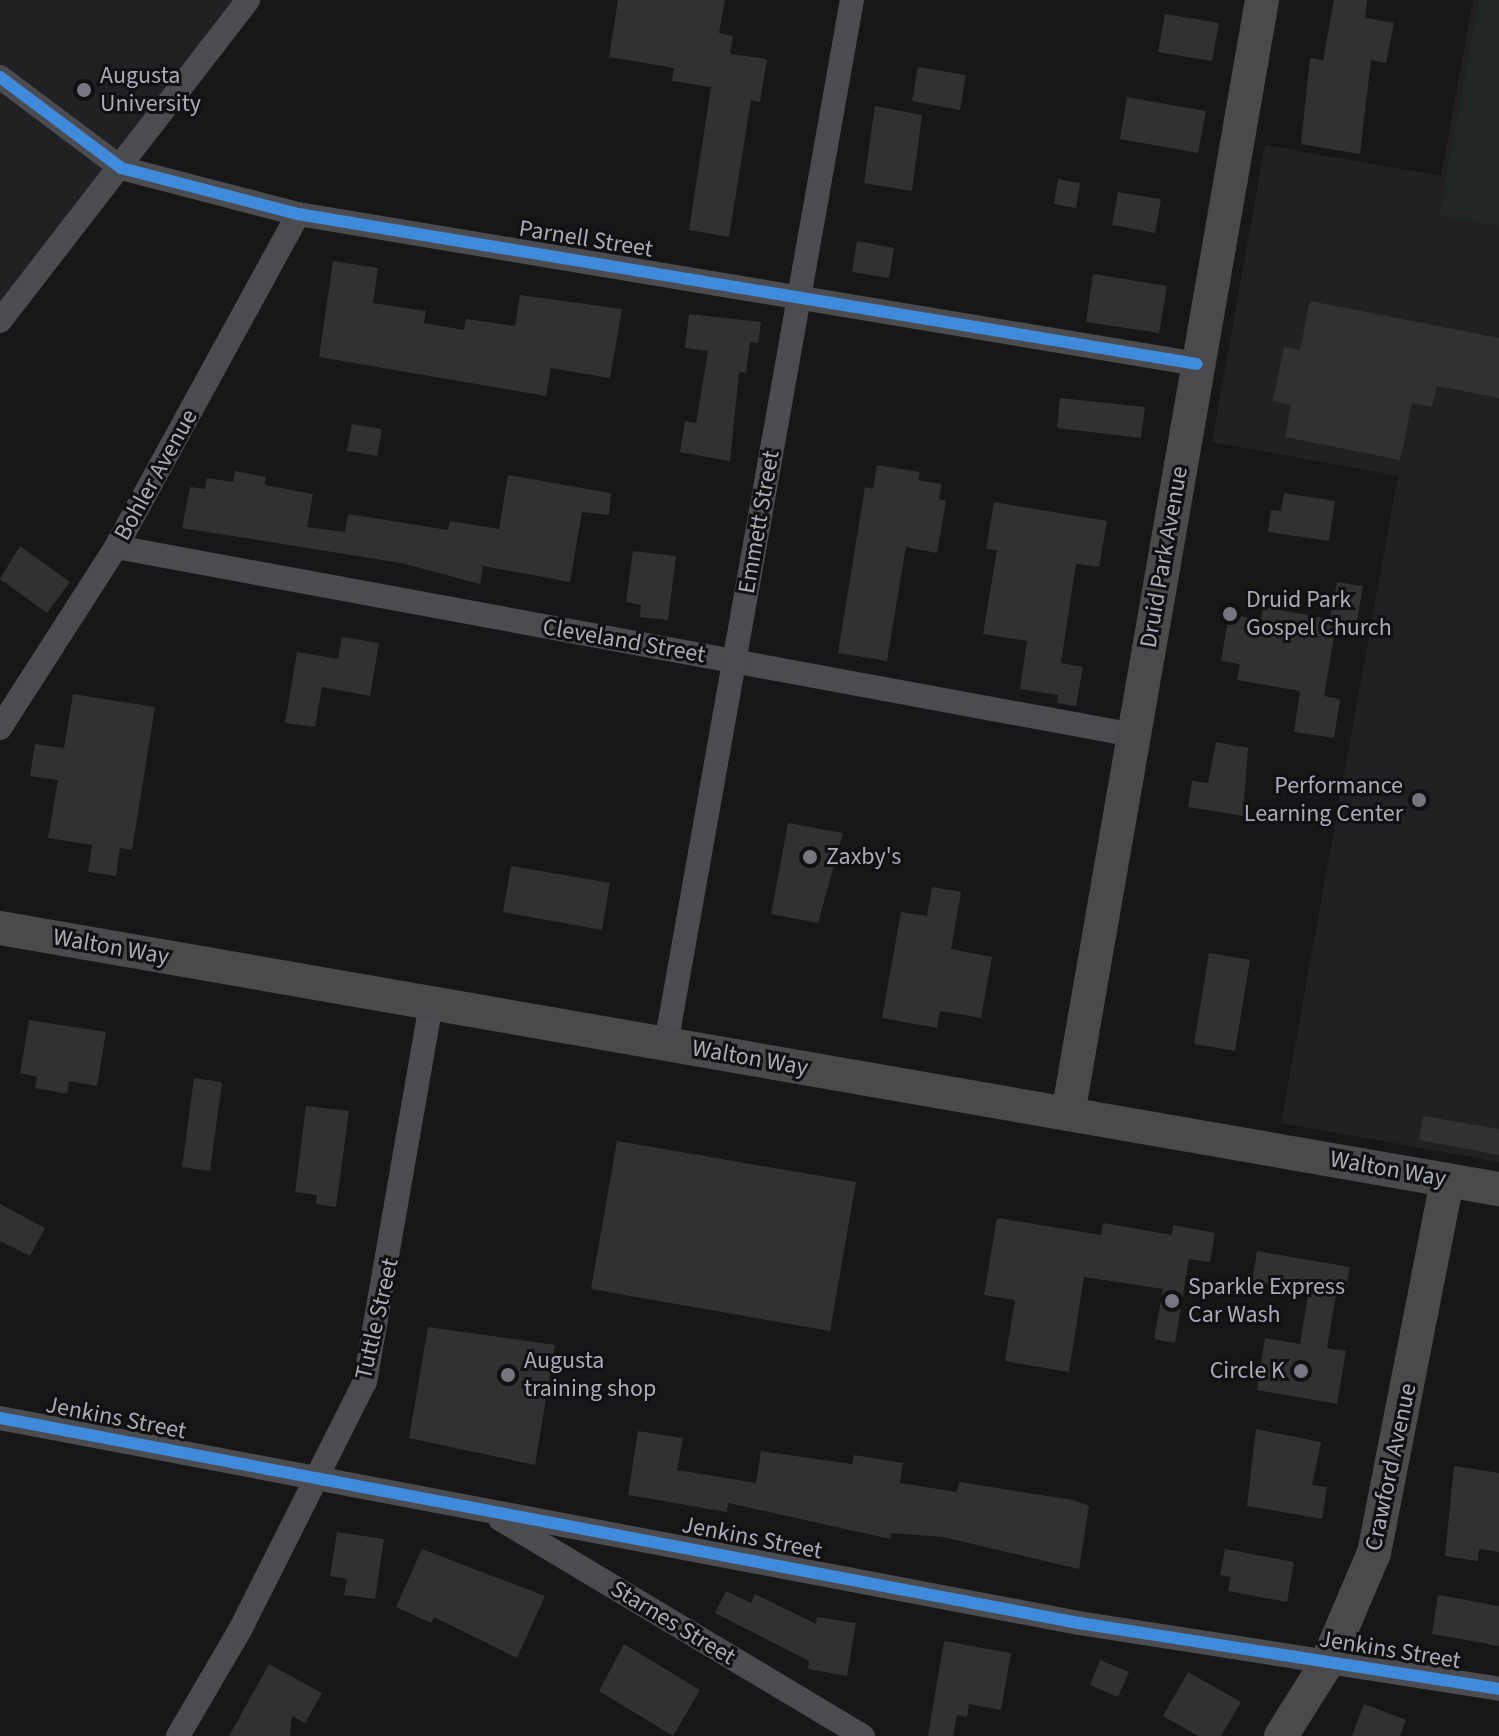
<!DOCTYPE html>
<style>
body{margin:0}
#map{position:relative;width:1499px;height:1736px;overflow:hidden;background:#171717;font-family:"Source Sans 3",sans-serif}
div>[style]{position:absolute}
.built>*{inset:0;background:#212123}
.green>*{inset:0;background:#212722}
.building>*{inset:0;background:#313132}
.street>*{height:24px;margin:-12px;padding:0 12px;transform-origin:12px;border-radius:12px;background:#4b4c50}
.secondary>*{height:34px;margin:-17px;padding:0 17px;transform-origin:17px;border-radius:17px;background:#4a4a4d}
.cycleway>*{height:12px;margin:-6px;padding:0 6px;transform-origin:6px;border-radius:6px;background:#408adc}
.dots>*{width:22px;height:22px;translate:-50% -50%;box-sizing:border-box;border:4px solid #111113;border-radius:50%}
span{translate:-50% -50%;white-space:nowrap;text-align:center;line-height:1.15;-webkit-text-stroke:6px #111113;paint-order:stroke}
.poi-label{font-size:24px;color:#a9abb6}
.left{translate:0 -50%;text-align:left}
.right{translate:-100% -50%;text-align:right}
.street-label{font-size:24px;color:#a9abb6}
</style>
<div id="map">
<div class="built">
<div style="clip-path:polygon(0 0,235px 0,0 304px)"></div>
<div style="clip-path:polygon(1473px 0,1499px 0,1499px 1162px,1281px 1123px,1398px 476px,1212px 442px,1265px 145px,1441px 176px)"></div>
</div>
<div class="green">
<div style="clip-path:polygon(1479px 0,1499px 0,1499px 226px,1439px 216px)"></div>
</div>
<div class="building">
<div style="clip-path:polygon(618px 0,725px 0,719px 33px,733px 36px,730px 54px,767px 59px,760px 102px,751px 100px,729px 237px,689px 230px,711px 87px,672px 81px,674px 68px,609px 57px)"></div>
<div style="clip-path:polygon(1334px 0,1367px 0,1365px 18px,1394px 23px,1386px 63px,1371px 60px,1360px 154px,1301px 144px,1310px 58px,1323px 60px)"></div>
<div style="clip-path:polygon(1165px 14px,1219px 23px,1212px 61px,1158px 52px)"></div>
<div style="clip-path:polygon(918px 67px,966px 75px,960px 110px,912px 101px)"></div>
<div style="clip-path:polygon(1127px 97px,1206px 111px,1198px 153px,1120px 139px)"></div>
<div style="clip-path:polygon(875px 106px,922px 115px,912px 191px,864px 183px)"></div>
<div style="clip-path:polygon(1058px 179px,1080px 183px,1076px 208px,1054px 204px)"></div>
<div style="clip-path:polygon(1118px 192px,1161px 199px,1155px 233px,1112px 225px)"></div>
<div style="clip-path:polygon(857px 241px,894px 248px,889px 278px,852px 272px)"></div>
<div style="clip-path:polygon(333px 261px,378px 268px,373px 303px,426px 311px,424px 323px,464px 330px,466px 319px,515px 326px,520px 295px,622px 309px,610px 378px,551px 368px,546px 396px,319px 357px)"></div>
<div style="clip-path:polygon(1093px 274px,1167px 286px,1159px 333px,1086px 322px)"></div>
<div style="clip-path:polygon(1310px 301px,1499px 338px,1499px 398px,1437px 386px,1432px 407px,1412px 403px,1400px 460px,1285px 437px,1291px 405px,1273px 401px,1284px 347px,1300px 350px)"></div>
<div style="clip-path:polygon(689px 314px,761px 322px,758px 343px,750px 342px,746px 373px,739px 372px,730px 461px,680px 452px,685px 421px,696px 423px,708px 351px,685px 348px)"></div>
<div style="clip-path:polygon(1060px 398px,1145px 407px,1141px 438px,1057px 428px)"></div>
<div style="clip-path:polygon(352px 424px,382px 429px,377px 456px,347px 451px)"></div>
<div style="clip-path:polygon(877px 465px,920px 472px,918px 480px,942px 484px,939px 499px,946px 501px,937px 553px,906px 547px,887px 661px,838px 653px,865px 487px,873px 489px)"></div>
<div style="clip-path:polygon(235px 471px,266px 477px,265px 485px,313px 494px,307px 527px,345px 532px,348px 514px,448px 530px,450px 521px,499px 529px,508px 475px,611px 493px,609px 515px,582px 512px,570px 582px,483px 566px,480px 584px,401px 563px,182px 528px,190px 487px,205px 489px,207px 478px,233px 482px)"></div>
<div style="clip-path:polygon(1284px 493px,1335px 501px,1329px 541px,1268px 532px,1271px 510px,1281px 511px)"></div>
<div style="clip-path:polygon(994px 502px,1107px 521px,1099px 567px,1076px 564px,1061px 663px,1083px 667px,1076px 706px,1057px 703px,1058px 695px,1020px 689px,1027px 641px,983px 634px,997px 550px,986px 549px)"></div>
<div style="clip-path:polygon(20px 546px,70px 582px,47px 613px,0 579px)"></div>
<div style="clip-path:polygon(633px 551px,676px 556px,668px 620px,640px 617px,641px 605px,626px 602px)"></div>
<div style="clip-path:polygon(1337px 582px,1363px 586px,1356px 627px,1336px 624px,1324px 696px,1340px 699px,1334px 738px,1294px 732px,1300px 691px,1237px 680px,1240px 664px,1221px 661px,1229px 614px,1261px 620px,1263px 607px,1330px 619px)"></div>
<div style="clip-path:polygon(342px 637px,379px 643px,370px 696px,322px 687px,315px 727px,285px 723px,297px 652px,338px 659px)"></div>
<div style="clip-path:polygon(73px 694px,155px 707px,132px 850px,120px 848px,116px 876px,88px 872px,92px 845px,48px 838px,58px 780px,30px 776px,35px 744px,64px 748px)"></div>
<div style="clip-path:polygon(1216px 742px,1248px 748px,1243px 816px,1188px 807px,1192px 781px,1208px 783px)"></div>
<div style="clip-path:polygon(788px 823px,843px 833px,818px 923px,771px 914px)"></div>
<div style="clip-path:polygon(511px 866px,610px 883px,602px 930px,503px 912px)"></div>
<div style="clip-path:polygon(932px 887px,961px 892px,951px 949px,992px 957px,981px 1018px,940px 1011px,937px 1028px,882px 1018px,901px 912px,927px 916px)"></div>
<div style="clip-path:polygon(1209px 953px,1250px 960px,1235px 1051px,1194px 1044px)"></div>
<div style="clip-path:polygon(29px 1020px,106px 1032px,97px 1086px,69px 1081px,67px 1094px,35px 1088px,37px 1077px,20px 1073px)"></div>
<div style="clip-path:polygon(194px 1078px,222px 1082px,210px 1171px,182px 1167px)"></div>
<div style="clip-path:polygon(306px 1106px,349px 1111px,336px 1207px,316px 1204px,317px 1195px,295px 1192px)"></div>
<div style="clip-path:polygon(1423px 1116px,1499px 1129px,1499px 1155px,1419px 1140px)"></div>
<div style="clip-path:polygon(617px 1141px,856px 1182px,830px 1331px,591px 1289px)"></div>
<div style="clip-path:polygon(0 1204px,45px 1228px,30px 1256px,0 1241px)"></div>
<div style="clip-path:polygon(997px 1218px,1101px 1235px,1103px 1223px,1172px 1235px,1173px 1225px,1215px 1233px,1210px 1262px,1189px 1259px,1175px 1343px,1154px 1339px,1163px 1289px,1084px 1277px,1069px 1372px,1005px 1361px,1015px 1300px,984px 1295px)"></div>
<div style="clip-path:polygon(1257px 1251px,1350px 1267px,1345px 1297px,1336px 1295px,1327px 1348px,1346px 1351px,1337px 1404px,1257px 1390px,1265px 1338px,1300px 1344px,1309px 1290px,1252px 1281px)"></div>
<div style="clip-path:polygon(428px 1327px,555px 1345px,535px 1465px,409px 1438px)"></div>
<div style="clip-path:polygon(1256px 1429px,1321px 1442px,1312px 1485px,1327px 1487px,1322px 1519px,1247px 1506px)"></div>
<div style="clip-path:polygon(638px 1431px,683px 1438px,677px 1470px,756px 1483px,761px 1451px,852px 1464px,854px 1455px,903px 1463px,900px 1483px,957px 1492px,959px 1482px,1073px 1500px,1089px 1506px,1079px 1569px,943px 1537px,891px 1533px,890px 1539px,728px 1503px,727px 1512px,628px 1495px)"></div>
<div style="clip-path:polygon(1454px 1466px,1499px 1473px,1499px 1552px,1479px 1549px,1478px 1561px,1445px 1556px)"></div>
<div style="clip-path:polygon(337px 1532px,384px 1539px,375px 1599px,344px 1595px,347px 1579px,330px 1576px)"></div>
<div style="clip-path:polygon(422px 1549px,545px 1596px,517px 1658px,434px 1617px,431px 1623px,396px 1607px)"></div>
<div style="clip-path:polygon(1225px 1549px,1294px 1562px,1287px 1602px,1228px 1591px,1231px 1577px,1220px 1575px)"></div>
<div style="clip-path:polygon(726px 1591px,751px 1603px,755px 1594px,816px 1624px,817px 1617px,856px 1623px,847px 1676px,808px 1669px,809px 1661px,715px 1613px)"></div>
<div style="clip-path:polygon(1438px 1595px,1499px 1606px,1499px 1646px,1432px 1634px)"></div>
<div style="clip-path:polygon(944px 1641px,1011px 1653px,1001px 1710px,969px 1704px,967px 1717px,957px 1715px,953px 1736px,928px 1736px)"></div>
<div style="clip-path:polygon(624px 1644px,700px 1690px,673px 1736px,599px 1691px)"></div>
<div style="clip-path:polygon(1100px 1660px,1129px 1672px,1118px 1697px,1090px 1685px)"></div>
<div style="clip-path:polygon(269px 1664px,322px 1693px,305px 1723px,292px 1716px,290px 1736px,229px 1736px)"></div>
<div style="clip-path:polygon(1188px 1672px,1241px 1702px,1221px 1736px,1198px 1736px,1163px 1716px)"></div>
<div style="clip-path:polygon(1364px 1704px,1406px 1720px,1400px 1736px,1352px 1736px)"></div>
</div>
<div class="street">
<div style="left:0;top:77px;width:151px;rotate:36.9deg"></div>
<div style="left:121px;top:168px;width:183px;rotate:14.6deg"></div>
<div style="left:298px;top:214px;width:911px;rotate:9.47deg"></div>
<div style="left:0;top:321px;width:406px;rotate:-52.3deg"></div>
<div style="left:116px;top:547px;width:1034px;rotate:10.47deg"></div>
<div style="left:0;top:728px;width:215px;rotate:-57.3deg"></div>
<div style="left:116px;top:547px;width:379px;rotate:-61.3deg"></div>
<div style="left:666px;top:1044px;width:1060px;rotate:-79.9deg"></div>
<div style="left:0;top:1418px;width:1098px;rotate:10.76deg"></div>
<div style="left:1079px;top:1623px;width:425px;rotate:8.9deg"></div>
<div style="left:500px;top:1519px;width:423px;rotate:30.9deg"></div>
<div style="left:178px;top:1736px;width:123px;rotate:-59.7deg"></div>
<div style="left:240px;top:1630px;width:278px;rotate:-63.3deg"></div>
<div style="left:365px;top:1382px;width:385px;rotate:-80.1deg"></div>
</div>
<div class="secondary">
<div style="left:0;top:928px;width:1522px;rotate:9.88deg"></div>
<div style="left:1068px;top:1114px;width:1131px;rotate:-80.12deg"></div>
<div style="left:1281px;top:1736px;width:86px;rotate:-57.8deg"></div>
<div style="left:1327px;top:1663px;width:120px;rotate:-66.9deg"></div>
<div style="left:1374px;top:1553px;width:380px;rotate:-78.9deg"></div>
</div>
<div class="cycleway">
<div style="left:0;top:77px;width:151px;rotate:36.9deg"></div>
<div style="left:121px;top:168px;width:183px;rotate:14.6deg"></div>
<div style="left:298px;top:214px;width:911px;rotate:9.47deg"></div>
<div style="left:0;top:1418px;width:1098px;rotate:10.76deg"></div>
<div style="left:1079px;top:1623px;width:425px;rotate:8.9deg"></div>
</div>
<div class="dots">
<div style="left:84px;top:90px;background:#76777e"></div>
<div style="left:1230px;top:614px;background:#76777e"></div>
<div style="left:1419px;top:800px;background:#76777e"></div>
<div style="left:810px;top:857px;background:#76777e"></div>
<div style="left:1172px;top:1301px;background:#76777e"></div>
<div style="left:1301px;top:1371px;background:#76777e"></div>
<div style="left:508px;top:1375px;background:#76777e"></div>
</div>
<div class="poi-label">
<span class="left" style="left:100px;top:90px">Augusta<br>University</span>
<span class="left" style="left:1246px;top:614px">Druid Park<br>Gospel Church</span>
<span class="right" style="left:1403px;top:800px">Performance<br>Learning Center</span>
<span class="left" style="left:826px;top:857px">Zaxby's</span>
<span class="left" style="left:1188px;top:1301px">Sparkle Express<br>Car Wash</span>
<span class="left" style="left:524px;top:1375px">Augusta<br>training shop</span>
<span class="right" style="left:1285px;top:1371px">Circle K</span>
</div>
<div class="street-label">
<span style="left:586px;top:239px;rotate:9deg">Parnell Street</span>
<span style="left:156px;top:475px;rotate:-61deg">Bohler Avenue</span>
<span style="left:759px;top:522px;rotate:-80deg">Emmett Street</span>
<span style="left:1164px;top:557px;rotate:-80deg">Druid Park Avenue</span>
<span style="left:624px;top:641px;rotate:10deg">Cleveland Street</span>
<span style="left:111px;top:947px;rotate:10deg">Walton Way</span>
<span style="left:750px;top:1058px;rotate:10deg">Walton Way</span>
<span style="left:1388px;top:1169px;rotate:10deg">Walton Way</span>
<span style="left:377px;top:1319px;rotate:-77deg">Tuttle Street</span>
<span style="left:116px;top:1418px;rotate:11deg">Jenkins Street</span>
<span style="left:1391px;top:1467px;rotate:-78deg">Crawford Avenue</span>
<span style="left:752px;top:1538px;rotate:11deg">Jenkins Street</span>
<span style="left:673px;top:1623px;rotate:31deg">Starnes Street</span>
<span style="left:1390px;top:1650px;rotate:9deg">Jenkins Street</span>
</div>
</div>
